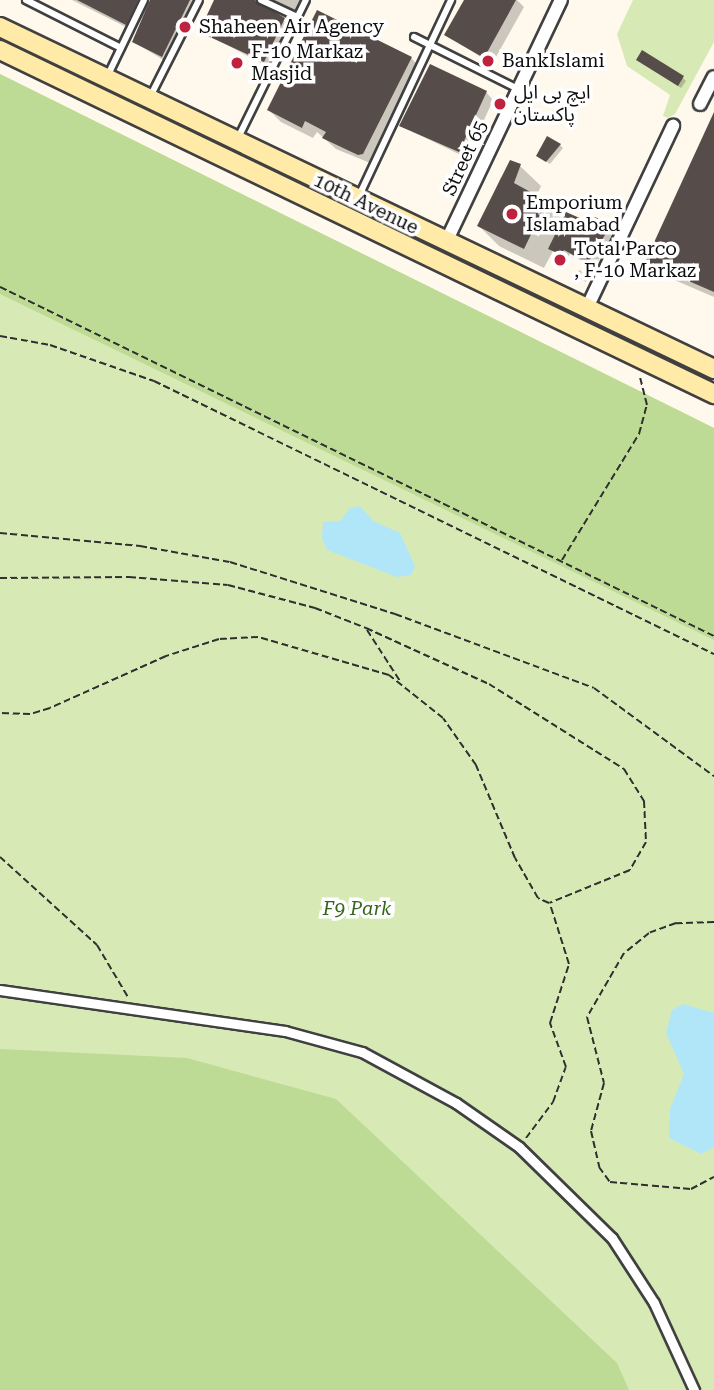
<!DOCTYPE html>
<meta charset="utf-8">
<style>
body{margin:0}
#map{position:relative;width:714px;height:1390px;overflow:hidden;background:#fff9ed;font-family:"Roboto Serif","Noto Sans Arabic",serif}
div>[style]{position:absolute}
.green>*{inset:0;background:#d7eab5}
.forest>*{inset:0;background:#bddb94}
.water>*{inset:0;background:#b0e6f8}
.shadow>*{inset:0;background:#0003}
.building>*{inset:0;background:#564c49}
.path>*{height:2px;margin-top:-1px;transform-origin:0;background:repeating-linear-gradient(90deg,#2f2f2f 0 7px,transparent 0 10.5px)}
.roads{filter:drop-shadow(2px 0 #404040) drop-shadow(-2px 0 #404040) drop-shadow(0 2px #404040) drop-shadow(0 -2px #404040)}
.service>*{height:6px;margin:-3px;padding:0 3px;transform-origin:3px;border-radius:3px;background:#fff}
.pedestrian>*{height:9px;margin:-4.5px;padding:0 4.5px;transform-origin:4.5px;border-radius:4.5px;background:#fff}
.minor>*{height:12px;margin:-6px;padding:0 6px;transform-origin:6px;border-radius:6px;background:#fff}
.secondary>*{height:18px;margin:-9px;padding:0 9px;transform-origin:9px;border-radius:9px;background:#ffeaa8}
.dots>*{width:19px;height:19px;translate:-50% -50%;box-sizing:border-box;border:4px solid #fff;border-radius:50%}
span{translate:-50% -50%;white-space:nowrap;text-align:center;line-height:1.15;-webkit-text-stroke:7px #fff;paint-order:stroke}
.poi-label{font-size:19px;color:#0d0d0d}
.left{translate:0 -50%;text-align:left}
.street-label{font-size:19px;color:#0d0d0d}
.park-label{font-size:19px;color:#34661c;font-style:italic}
</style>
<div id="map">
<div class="green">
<div style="clip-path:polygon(633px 0,714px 0,714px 42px,675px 114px,668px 118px,663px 116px,670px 95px,627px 66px,617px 34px)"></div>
<div style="clip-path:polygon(0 74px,714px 428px,714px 1390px,0 1390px)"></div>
</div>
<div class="forest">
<div style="clip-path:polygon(0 74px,714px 428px,714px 640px,0 294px)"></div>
<div style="clip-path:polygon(0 1049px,187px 1058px,336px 1099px,617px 1363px,629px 1390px,0 1390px)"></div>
</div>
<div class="water">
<div style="clip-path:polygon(360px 506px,373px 521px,400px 533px,415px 566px,411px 575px,397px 577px,327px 550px,322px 538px,323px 522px,340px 521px,350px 508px)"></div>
<div style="clip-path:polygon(683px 1004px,714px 1013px,714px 1147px,701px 1154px,669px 1138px,670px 1109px,684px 1074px,666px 1033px,672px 1010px)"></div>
</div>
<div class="shadow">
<div style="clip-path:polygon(72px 0,202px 0,170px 64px,134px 42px,151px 3px,134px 31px)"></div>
<div style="clip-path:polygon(216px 0,305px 0,298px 14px,272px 1px,263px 5px,292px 27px,272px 69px,201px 31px)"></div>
<div style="clip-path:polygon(466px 0,517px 0,524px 7px,492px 64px,446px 35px)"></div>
<div style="clip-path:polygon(411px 58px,422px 69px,375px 165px,336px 149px,317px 132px,313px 138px,281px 122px,269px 110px)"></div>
<div style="clip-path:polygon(642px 63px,683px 78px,686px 81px,681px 88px)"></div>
<div style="clip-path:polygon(486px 92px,493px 100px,467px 158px,401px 126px)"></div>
<div style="clip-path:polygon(714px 116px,714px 297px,658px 273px,647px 261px)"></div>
<div style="clip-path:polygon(560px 145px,563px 148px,550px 164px,538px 156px)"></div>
<div style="clip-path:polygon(520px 166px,541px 186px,536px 197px,564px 220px,610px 227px,615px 232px,594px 268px,570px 254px,567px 259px,553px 251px,544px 268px,499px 246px,479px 226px,501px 177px,505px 180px)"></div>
<div style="clip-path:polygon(579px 270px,589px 276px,586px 282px,576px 277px)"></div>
</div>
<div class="building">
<div style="clip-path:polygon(77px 0,138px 0,126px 25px)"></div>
<div style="clip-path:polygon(150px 0,190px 0,162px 57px,132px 42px)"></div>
<div style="clip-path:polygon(214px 0,255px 0,285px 18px,264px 62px,199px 32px)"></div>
<div style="clip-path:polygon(464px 0,516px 0,484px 58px,444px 35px)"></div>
<div style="clip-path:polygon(317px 10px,412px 57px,363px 154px,358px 155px,322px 138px,326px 132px,305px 121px,302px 128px,267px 110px)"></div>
<div style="clip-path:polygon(642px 50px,684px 76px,678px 86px,636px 60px)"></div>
<div style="clip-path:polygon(430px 64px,487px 91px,459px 152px,399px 126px)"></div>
<div style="clip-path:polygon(714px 112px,714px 292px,645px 262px)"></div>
<div style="clip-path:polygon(547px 136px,561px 144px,546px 162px,536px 156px)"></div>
<div style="clip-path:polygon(510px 160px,521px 164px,514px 183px,547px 201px,524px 249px,477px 226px)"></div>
<div style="clip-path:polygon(566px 212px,591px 223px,595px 217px,611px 225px,588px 263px,564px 250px,562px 255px,548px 249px)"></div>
</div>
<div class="path">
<div style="left:0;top:287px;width:795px;rotate:26.05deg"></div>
<div style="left:0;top:336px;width:51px;rotate:10.2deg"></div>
<div style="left:50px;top:345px;width:110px;rotate:19.1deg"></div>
<div style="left:154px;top:381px;width:623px;rotate:25.99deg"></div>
<div style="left:0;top:533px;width:141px;rotate:5.3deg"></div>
<div style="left:140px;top:546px;width:91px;rotate:10.1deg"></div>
<div style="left:230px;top:562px;width:173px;rotate:17.5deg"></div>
<div style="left:395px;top:614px;width:212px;rotate:20.4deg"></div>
<div style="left:594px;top:688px;width:149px;rotate:36.3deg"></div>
<div style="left:562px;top:560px;width:148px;rotate:-58.6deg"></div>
<div style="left:639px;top:434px;width:30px;rotate:-75deg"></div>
<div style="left:647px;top:405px;width:30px;rotate:-104deg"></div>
<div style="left:0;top:578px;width:129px;rotate:-0.4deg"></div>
<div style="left:129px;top:577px;width:99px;rotate:4.6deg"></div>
<div style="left:228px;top:585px;width:90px;rotate:14.8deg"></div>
<div style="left:315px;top:608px;width:55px;rotate:21.4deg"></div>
<div style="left:366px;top:628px;width:135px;rotate:24.5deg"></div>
<div style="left:489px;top:684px;width:160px;rotate:32.2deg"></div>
<div style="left:624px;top:769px;width:38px;rotate:58deg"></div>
<div style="left:644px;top:801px;width:41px;rotate:87.2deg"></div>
<div style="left:646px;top:842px;width:32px;rotate:120deg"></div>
<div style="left:630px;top:870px;width:87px;rotate:157.8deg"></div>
<div style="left:549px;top:903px;width:12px;rotate:-156deg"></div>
<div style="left:538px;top:898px;width:46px;rotate:-119.9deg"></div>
<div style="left:515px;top:858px;width:101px;rotate:-112.8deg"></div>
<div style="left:476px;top:765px;width:57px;rotate:-125.1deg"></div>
<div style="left:443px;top:718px;width:69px;rotate:-141.5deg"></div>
<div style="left:389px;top:675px;width:136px;rotate:-163.8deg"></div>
<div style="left:258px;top:637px;width:39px;rotate:177deg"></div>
<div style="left:219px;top:639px;width:56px;rotate:162.2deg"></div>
<div style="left:166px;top:656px;width:127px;rotate:155.9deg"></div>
<div style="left:50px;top:708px;width:21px;rotate:163deg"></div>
<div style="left:30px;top:714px;width:30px;rotate:-178deg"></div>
<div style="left:367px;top:630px;width:61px;rotate:57.1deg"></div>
<div style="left:0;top:857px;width:131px;rotate:42.2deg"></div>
<div style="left:97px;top:945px;width:61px;rotate:59.2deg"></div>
<div style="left:714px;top:922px;width:38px;rotate:178deg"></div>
<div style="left:676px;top:923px;width:29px;rotate:160deg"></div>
<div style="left:649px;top:933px;width:32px;rotate:141deg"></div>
<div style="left:624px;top:953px;width:74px;rotate:120deg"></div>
<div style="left:587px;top:1017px;width:68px;rotate:75.6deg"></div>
<div style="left:604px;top:1083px;width:50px;rotate:105.2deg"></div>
<div style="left:591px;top:1131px;width:37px;rotate:77deg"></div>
<div style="left:599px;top:1167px;width:19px;rotate:54deg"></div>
<div style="left:610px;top:1182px;width:81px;rotate:4.9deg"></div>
<div style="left:691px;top:1189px;width:26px;rotate:-28deg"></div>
<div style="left:526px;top:1138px;width:45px;rotate:-53.1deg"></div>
<div style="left:553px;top:1102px;width:37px;rotate:-70deg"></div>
<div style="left:566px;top:1067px;width:47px;rotate:-110deg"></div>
<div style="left:550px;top:1023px;width:62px;rotate:-72.1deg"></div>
<div style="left:569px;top:964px;width:63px;rotate:-107.6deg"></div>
</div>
<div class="roads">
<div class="service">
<div style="left:26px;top:0;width:106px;rotate:26.8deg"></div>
<div style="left:261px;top:0;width:40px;rotate:25deg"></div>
<div style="left:414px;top:37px;width:116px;rotate:26.6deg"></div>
<div style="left:107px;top:77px;width:85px;rotate:-64.3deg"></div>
<div style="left:151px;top:95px;width:106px;rotate:-63.2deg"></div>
<div style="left:237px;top:140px;width:156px;rotate:-63.8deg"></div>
<div style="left:358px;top:198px;width:219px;rotate:-64.8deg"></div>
</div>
<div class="pedestrian">
<div style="left:0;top:990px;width:288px;rotate:8.2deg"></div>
<div style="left:285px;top:1031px;width:80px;rotate:15.3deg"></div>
<div style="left:362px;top:1052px;width:107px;rotate:28.5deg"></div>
<div style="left:456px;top:1103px;width:77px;rotate:34.9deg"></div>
<div style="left:519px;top:1147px;width:130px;rotate:44.4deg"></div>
<div style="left:612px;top:1238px;width:77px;rotate:57.1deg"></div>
<div style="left:654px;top:1303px;width:96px;rotate:65.3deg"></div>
</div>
<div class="minor">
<div style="left:700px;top:104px;width:30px;rotate:-63deg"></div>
<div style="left:446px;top:242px;width:268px;rotate:-64.6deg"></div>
<div style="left:586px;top:310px;width:204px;rotate:-64.7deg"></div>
</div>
<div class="secondary">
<div style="left:0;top:27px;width:792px;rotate:25.59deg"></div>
<div style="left:0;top:50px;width:793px;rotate:25.72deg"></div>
</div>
</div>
<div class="dots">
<div style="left:185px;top:27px;background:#c0213d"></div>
<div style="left:488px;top:61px;background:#c0213d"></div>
<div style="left:237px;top:63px;background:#c0213d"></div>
<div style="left:500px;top:104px;background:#c0213d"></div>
<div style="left:512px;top:214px;background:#c0213d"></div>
<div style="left:560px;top:260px;background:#c0213d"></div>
</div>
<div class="poi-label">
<span class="left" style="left:199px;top:27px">Shaheen Air Agency</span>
<span class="left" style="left:251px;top:63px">F-10 Markaz<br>Masjid</span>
<span class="left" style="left:502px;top:61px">BankIslami</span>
<span class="left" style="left:514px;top:104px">ایچ بی ایل<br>پاکستان</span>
<span class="left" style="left:526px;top:214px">Emporium<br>Islamabad</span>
<span class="left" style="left:574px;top:260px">Total Parco<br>, F-10 Markaz</span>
</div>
<div class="street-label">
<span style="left:465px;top:158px;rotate:-65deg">Street 65</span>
<span style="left:366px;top:204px;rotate:26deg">10th Avenue</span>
</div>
<div class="park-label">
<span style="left:357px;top:909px">F9 Park</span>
</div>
</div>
